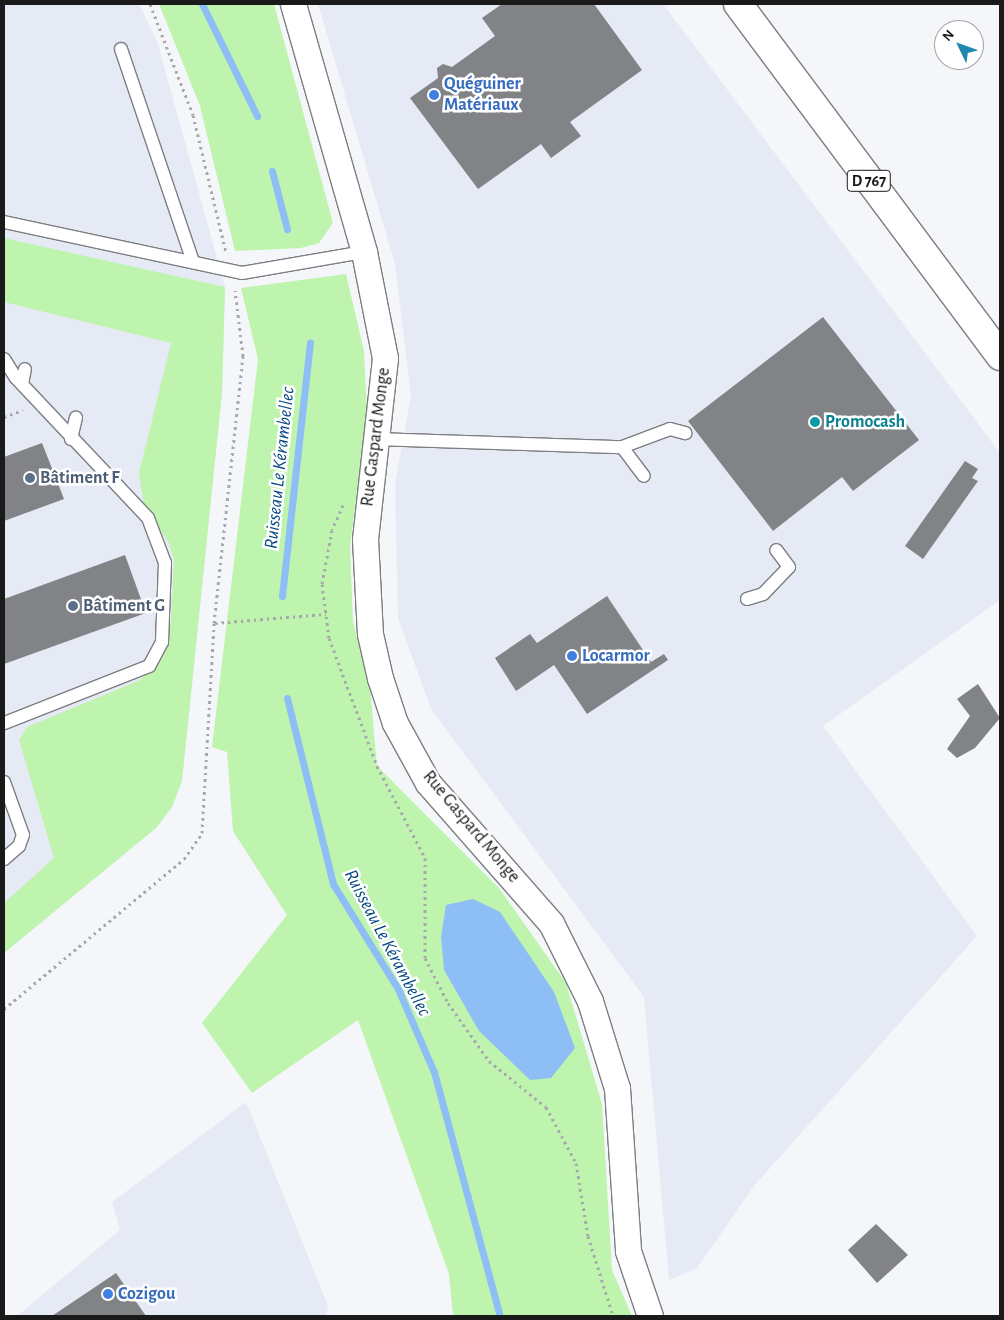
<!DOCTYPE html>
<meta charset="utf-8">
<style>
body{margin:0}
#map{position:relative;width:1004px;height:1320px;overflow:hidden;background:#f5f6fa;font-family:"Alegreya Sans",sans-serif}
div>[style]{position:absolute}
.built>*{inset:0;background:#e5eaf5}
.green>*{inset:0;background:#bff4ae}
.water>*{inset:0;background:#8ebef6}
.stream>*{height:7px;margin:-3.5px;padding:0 3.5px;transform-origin:3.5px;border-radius:3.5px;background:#8ebef6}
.building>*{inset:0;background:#818386}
.path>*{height:3px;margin-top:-1.5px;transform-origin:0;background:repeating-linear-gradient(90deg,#a7a8ab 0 2.5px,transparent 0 6.5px)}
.roads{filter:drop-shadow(1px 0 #7d7e81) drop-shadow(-1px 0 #7d7e81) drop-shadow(0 1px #7d7e81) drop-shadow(0 -1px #7d7e81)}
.service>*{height:12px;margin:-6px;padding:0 6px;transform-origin:6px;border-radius:6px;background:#fff}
.minor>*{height:25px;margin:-12.5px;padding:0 12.5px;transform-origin:12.5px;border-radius:12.5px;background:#fff}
.primary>*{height:28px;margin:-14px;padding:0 14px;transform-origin:14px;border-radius:14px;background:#fff}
.dots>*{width:14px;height:14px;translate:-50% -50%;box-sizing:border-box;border:2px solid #fff;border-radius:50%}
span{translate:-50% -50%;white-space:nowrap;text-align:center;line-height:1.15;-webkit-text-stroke:5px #fff;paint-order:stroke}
.shield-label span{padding:1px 4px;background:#fff;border:1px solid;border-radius:4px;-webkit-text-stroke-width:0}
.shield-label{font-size:16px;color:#1a1a1b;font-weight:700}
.shop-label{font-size:18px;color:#366cbe;font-weight:700}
.left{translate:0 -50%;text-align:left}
.culture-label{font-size:18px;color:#0d838f;font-weight:700}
.street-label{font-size:18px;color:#1a1a1b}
.service-label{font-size:18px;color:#4e5e75;font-weight:700}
.water-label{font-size:19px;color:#024683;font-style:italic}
.frame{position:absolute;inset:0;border:5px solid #1a1a1b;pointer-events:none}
.north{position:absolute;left:934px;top:20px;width:50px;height:50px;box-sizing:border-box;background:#fff;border:1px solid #a3a3a4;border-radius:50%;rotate:312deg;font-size:14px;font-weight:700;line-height:20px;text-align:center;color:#1a1a1b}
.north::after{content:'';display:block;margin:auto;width:18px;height:22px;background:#2088b0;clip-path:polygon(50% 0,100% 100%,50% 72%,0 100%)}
</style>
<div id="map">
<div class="built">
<div style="clip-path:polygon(4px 4px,139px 4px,157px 41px,225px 287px,222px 393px,182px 781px,172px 807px,156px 828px,4px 953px)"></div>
<div style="clip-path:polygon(318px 4px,663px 4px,1000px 453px,1000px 600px,823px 726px,977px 936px,754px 1186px,697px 1268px,669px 1280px,644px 997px,431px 709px,398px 618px,395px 484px,411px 395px,395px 264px)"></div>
<div style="clip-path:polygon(246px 1102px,328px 1306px,326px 1316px,17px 1316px,120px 1230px,112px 1202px)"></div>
</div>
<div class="green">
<div style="clip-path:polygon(159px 4px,274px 4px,333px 223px,319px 243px,301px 248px,235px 251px,200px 106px)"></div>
<div style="clip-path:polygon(4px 238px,225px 287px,222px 393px,182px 781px,172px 807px,156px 828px,4px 953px,4px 903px,54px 858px,19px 740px,27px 727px,138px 681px,158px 665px,171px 622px,174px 560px,169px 543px,144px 506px,139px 473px,171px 343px,4px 302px)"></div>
<div style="clip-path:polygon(346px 274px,364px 351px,367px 412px,350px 546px,353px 622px,370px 687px,377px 766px,499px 888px,566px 983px,602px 1104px,612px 1270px,632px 1316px,453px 1316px,449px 1274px,358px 1020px,252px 1093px,202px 1023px,287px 915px,233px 831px,227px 752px,212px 747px,258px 359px,241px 288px)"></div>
</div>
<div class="water">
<div style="clip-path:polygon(473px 899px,500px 912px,554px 992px,575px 1048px,551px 1078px,530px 1080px,479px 1031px,444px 970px,441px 937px,446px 905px)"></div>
</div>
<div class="stream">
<div style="left:202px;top:4px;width:125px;rotate:63.8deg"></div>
<div style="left:272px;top:171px;width:60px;rotate:75.5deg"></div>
<div style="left:282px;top:596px;width:255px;rotate:-83.7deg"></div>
<div style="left:287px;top:698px;width:192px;rotate:76.1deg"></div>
<div style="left:333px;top:884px;width:123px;rotate:58.2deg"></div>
<div style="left:398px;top:989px;width:90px;rotate:66.6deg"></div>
<div style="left:434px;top:1072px;width:253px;rotate:74.9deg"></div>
</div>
<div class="building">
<div style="clip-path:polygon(502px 4px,594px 4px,642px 70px,570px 122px,581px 136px,551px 158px,541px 144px,478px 189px,410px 98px,438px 78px,437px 68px,443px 64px,452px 67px,495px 36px,482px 18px)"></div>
<div style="clip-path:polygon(823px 317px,919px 440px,853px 491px,842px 477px,773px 531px,688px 421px)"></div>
<div style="clip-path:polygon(42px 443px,64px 499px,4px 521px,4px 457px)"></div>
<div style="clip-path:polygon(965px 461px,978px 469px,972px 478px,978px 481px,923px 559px,905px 546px)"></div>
<div style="clip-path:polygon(125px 555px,146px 613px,4px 664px,4px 599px)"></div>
<div style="clip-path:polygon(607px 596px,651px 662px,664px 654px,668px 660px,587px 714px,554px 665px,516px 691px,495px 658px,530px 634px,537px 643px)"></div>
<div style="clip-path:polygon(978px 684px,1000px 718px,975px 748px,957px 758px,947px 749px,970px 716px,957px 699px)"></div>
<div style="clip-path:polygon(876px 1224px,908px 1255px,877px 1283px,848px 1250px)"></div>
<div style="clip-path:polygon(116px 1273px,146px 1316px,52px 1316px)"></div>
</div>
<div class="path">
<div style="left:150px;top:4px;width:119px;rotate:68.8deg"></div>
<div style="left:193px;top:115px;width:141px;rotate:76.5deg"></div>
<div style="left:4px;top:417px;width:20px;rotate:-20deg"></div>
<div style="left:343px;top:505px;width:27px;rotate:114deg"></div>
<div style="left:332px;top:530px;width:55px;rotate:100.5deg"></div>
<div style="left:322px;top:584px;width:54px;rotate:82.6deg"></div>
<div style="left:329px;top:638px;width:137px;rotate:69.4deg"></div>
<div style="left:377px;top:766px;width:104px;rotate:62.4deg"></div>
<div style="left:425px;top:858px;width:100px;rotate:90deg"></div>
<div style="left:425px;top:958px;width:51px;rotate:62.9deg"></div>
<div style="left:448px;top:1003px;width:71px;rotate:54.7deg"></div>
<div style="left:489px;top:1061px;width:73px;rotate:38.9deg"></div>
<div style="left:546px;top:1107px;width:64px;rotate:61.8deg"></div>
<div style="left:576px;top:1163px;width:74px;rotate:80.7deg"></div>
<div style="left:588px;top:1236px;width:84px;rotate:72.6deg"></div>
<div style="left:215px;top:623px;width:111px;rotate:-4.6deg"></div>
<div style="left:4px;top:1009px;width:234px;rotate:-39.8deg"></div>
<div style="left:184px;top:859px;width:32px;rotate:-55deg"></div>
<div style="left:202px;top:833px;width:210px;rotate:-86.7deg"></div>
<div style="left:214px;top:623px;width:269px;rotate:-83.8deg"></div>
<div style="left:243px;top:356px;width:66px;rotate:-96.9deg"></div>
</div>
<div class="roads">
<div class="service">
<div style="left:121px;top:49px;width:225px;rotate:71.3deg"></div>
<div style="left:4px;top:222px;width:243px;rotate:12.1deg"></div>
<div style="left:242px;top:273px;width:124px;rotate:-9.8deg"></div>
<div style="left:4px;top:359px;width:22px;rotate:58deg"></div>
<div style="left:16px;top:378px;width:192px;rotate:46.7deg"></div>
<div style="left:148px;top:518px;width:48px;rotate:69.3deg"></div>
<div style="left:165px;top:563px;width:79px;rotate:92.2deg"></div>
<div style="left:162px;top:642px;width:27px;rotate:118deg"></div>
<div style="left:149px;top:666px;width:156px;rotate:158.5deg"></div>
<div style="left:22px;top:384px;width:15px;rotate:-79deg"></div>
<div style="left:71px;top:439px;width:22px;rotate:-77deg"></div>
<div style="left:375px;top:439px;width:247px;rotate:1.9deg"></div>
<div style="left:622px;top:447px;width:51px;rotate:-20.6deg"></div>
<div style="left:670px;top:429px;width:16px;rotate:15deg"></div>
<div style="left:622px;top:447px;width:36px;rotate:53deg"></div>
<div style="left:747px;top:599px;width:17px;rotate:-17deg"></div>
<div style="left:763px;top:594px;width:37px;rotate:-46deg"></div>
<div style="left:789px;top:567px;width:21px;rotate:-127deg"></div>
<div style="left:4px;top:782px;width:56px;rotate:70.3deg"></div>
<div style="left:23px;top:835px;width:12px;rotate:110deg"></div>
<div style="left:19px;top:846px;width:20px;rotate:139deg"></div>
</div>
<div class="minor">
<div style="left:293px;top:4px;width:258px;rotate:74deg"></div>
<div style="left:364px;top:252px;width:108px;rotate:78.8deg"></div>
<div style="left:385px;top:358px;width:182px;rotate:96.3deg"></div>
<div style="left:365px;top:539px;width:95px;rotate:87deg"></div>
<div style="left:370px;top:634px;width:45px;rotate:77.2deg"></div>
<div style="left:380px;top:678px;width:47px;rotate:71.6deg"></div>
<div style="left:395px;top:723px;width:68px;rotate:61.2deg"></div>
<div style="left:428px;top:783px;width:186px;rotate:48.7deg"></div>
<div style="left:551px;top:923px;width:87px;rotate:63.4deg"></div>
<div style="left:590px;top:1001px;width:91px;rotate:72.8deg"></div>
<div style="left:617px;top:1088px;width:163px;rotate:86.1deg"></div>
<div style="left:628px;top:1251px;width:69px;rotate:71.3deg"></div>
</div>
<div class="primary">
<div style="left:738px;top:4px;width:439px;rotate:53.3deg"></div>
</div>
</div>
<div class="dots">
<div style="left:434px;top:95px;background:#3f7fe0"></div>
<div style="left:815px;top:422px;background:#0f9aa8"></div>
<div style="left:30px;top:478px;background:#5c6f8a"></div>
<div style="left:73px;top:606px;background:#5c6f8a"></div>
<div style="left:572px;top:656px;background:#3f7fe0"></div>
<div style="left:108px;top:1294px;background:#3f7fe0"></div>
</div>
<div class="shield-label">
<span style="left:869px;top:181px">D 767</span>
</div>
<div class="shop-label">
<span class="left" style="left:444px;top:95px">Quéguiner<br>Matériaux</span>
<span class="left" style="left:582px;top:656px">Locarmor</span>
<span class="left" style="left:118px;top:1294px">Cozigou</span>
</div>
<div class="culture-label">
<span class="left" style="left:825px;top:422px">Promocash</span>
</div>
<div class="street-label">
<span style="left:376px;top:437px;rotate:-83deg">Rue Gaspard Monge</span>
<span style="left:471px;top:827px;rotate:50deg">Rue Gaspard Monge</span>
</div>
<div class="service-label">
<span class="left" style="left:40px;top:478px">Bâtiment F</span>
<span class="left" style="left:83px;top:606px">Bâtiment G</span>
</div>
<div class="water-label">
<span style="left:280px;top:468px;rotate:-84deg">Ruisseau Le Kérambellec</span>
<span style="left:387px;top:943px;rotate:62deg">Ruisseau Le Kérambellec</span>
</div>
<div class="frame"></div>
<div class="north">N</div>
</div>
